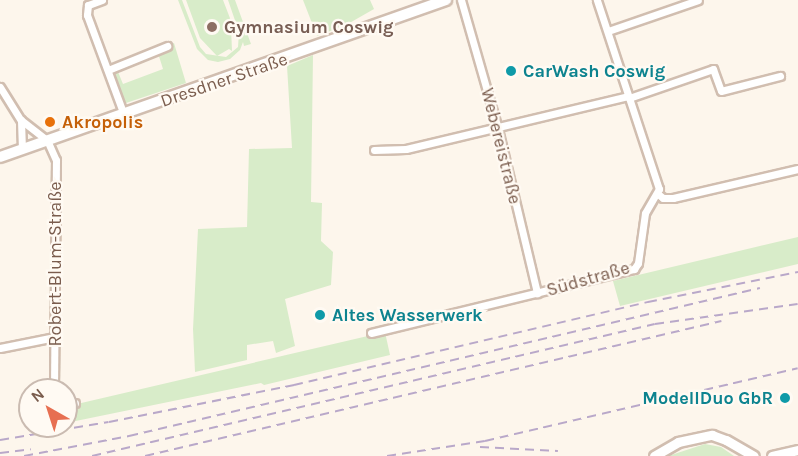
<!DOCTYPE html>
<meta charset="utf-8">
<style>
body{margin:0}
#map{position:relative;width:798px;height:456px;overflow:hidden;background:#fdf6ec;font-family:Karla,sans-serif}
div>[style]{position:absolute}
.green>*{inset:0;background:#d8ecc9}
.roads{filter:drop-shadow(2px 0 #d1beb0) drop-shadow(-2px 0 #d1beb0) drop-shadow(0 2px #d1beb0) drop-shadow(0 -2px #d1beb0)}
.minor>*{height:7px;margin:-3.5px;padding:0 3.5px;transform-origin:3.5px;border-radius:3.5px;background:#fff}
.tertiary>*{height:9px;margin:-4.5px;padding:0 4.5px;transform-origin:4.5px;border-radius:4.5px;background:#fff}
.secondary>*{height:10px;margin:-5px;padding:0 5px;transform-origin:5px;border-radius:5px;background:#fff}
.rail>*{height:2px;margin-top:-1px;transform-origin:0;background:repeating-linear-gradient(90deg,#b9a8c9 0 9px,transparent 0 15px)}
.dots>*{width:16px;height:16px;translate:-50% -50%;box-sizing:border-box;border:3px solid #fffaf3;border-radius:50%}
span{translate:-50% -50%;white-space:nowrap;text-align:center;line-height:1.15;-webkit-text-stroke:4.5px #fffaf3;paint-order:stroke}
.education-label{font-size:18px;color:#785e54;font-weight:700}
.left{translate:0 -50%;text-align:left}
.culture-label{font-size:18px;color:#0d838f;font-weight:700}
.right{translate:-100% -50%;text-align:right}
.street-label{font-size:18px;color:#7a5c4d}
.food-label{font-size:18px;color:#c56008;font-weight:700}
.north{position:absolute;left:18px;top:378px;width:60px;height:60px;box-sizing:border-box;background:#fffaf3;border:2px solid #cabbb1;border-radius:50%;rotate:321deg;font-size:16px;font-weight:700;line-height:24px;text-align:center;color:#7a5c4d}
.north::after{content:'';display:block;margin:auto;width:21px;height:27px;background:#e76f51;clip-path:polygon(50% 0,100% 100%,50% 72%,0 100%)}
</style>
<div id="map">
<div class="green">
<div style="clip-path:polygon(178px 0,182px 0,200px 47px,206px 54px,226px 57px,238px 47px,239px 32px,228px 0,235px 0,251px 44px,244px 46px,243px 42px,240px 50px,230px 59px,218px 62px,208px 60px,197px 49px)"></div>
<div style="clip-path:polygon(186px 0,223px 0,233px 26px,231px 27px,232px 51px,229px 49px,217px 56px,200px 38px)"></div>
<div style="clip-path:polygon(303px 0,370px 0,374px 9px,346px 25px,317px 36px)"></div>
<div style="clip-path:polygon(174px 43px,186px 83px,120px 105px,108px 70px,116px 67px,123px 84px,163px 69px,157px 50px)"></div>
<div style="clip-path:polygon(313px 55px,311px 202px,322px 203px,321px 241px,333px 252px,331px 285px,285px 299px,295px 346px,276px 353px,273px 341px,247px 345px,247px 360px,195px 372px,193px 329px,198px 229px,247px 227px,249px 149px,292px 148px,287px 66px)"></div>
<div style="clip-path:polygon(798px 237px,798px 264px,620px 306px,613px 281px)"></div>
<div style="clip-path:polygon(385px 332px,390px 355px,264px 385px,261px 383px,66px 423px,66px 408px,77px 404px)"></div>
<div style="clip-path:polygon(705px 444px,721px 447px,734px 456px,668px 456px)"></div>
</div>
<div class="roads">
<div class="minor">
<div style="left:102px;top:0;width:15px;rotate:160deg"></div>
<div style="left:88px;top:5px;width:10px;rotate:96deg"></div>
<div style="left:87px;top:15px;width:107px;rotate:69.7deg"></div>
<div style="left:461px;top:0;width:134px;rotate:74deg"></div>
<div style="left:498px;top:129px;width:169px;rotate:76.6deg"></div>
<div style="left:608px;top:31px;width:95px;rotate:-19deg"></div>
<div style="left:108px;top:70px;width:64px;rotate:-22.1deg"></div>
<div style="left:0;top:87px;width:39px;rotate:58deg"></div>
<div style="left:629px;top:98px;width:89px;rotate:-19deg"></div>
<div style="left:713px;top:69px;width:23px;rotate:70deg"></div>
<div style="left:721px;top:91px;width:61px;rotate:-14.3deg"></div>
<div style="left:22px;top:149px;width:29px;rotate:-92deg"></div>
<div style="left:21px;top:120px;width:33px;rotate:38deg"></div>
<div style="left:47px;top:140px;width:22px;rotate:66deg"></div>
<div style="left:56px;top:160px;width:230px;rotate:90.5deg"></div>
<div style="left:374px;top:150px;width:32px;rotate:-2deg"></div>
<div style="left:406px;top:149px;width:228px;rotate:-13.4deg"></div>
<div style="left:658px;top:194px;width:6px;rotate:39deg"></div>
<div style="left:663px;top:198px;width:10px"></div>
<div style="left:673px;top:198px;width:128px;rotate:-13.1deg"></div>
<div style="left:371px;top:333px;width:271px;rotate:-13.7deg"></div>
<div style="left:634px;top:269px;width:7px;rotate:-56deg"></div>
<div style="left:638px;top:263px;width:50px;rotate:-82deg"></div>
<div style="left:645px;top:213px;width:28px;rotate:-60deg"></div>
<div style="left:659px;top:189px;width:199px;rotate:-108.2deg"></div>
<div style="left:0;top:348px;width:56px;rotate:-11.3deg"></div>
<div style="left:66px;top:404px;width:9px;rotate:-6deg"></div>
</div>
<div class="tertiary">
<div style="left:654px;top:456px;width:28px;rotate:-30deg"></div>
<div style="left:678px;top:442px;width:35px;rotate:-12deg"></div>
<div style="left:712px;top:435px;width:15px;rotate:20deg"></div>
<div style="left:726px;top:440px;width:32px;rotate:30deg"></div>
<div style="left:772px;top:456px;width:27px;rotate:-13deg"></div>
</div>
<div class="secondary">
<div style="left:0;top:157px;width:473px;rotate:-19.4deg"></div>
</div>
</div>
<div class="rail">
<div style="left:0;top:440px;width:110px;rotate:-9.4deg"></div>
<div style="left:109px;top:422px;width:189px;rotate:-11.3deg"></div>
<div style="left:294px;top:385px;width:364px;rotate:-13.2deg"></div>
<div style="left:648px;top:302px;width:153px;rotate:-11.3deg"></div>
<div style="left:480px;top:447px;width:78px;rotate:2.9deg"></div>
<div style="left:0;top:453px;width:31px;rotate:-7deg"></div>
<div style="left:24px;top:456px;width:107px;rotate:-10.8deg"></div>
<div style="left:129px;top:436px;width:648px;rotate:-13.2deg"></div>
<div style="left:92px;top:456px;width:578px;rotate:-13.2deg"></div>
<div style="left:655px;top:324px;width:144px;rotate:-8deg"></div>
<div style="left:145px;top:456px;width:592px;rotate:-13.19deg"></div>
<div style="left:387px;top:456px;width:99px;rotate:-8.7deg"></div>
<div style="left:485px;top:441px;width:321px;rotate:-13.1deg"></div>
</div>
<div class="dots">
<div style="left:212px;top:27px;background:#8d6e63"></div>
<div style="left:511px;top:71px;background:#0f9aa8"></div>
<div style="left:50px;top:122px;background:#e8710a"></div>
<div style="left:320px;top:315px;background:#0f9aa8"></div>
<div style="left:785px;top:398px;background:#0f9aa8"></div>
</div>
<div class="education-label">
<span class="left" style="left:224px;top:27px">Gymnasium Coswig</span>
</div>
<div class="culture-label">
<span class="left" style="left:523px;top:71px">CarWash Coswig</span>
<span class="left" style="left:332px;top:315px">Altes Wasserwerk</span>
<span class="right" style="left:773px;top:398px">ModellDuo GbR</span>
</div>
<div class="street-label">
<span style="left:224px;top:80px;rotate:-19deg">Dresdner Straße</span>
<span style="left:501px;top:146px;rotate:76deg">Webereistraße</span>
<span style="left:55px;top:264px;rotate:-90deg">Robert-Blum-Straße</span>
<span style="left:588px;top:279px;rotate:-16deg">Südstraße</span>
</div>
<div class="food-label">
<span class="left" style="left:62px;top:122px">Akropolis</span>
</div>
<div class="north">N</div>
</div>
